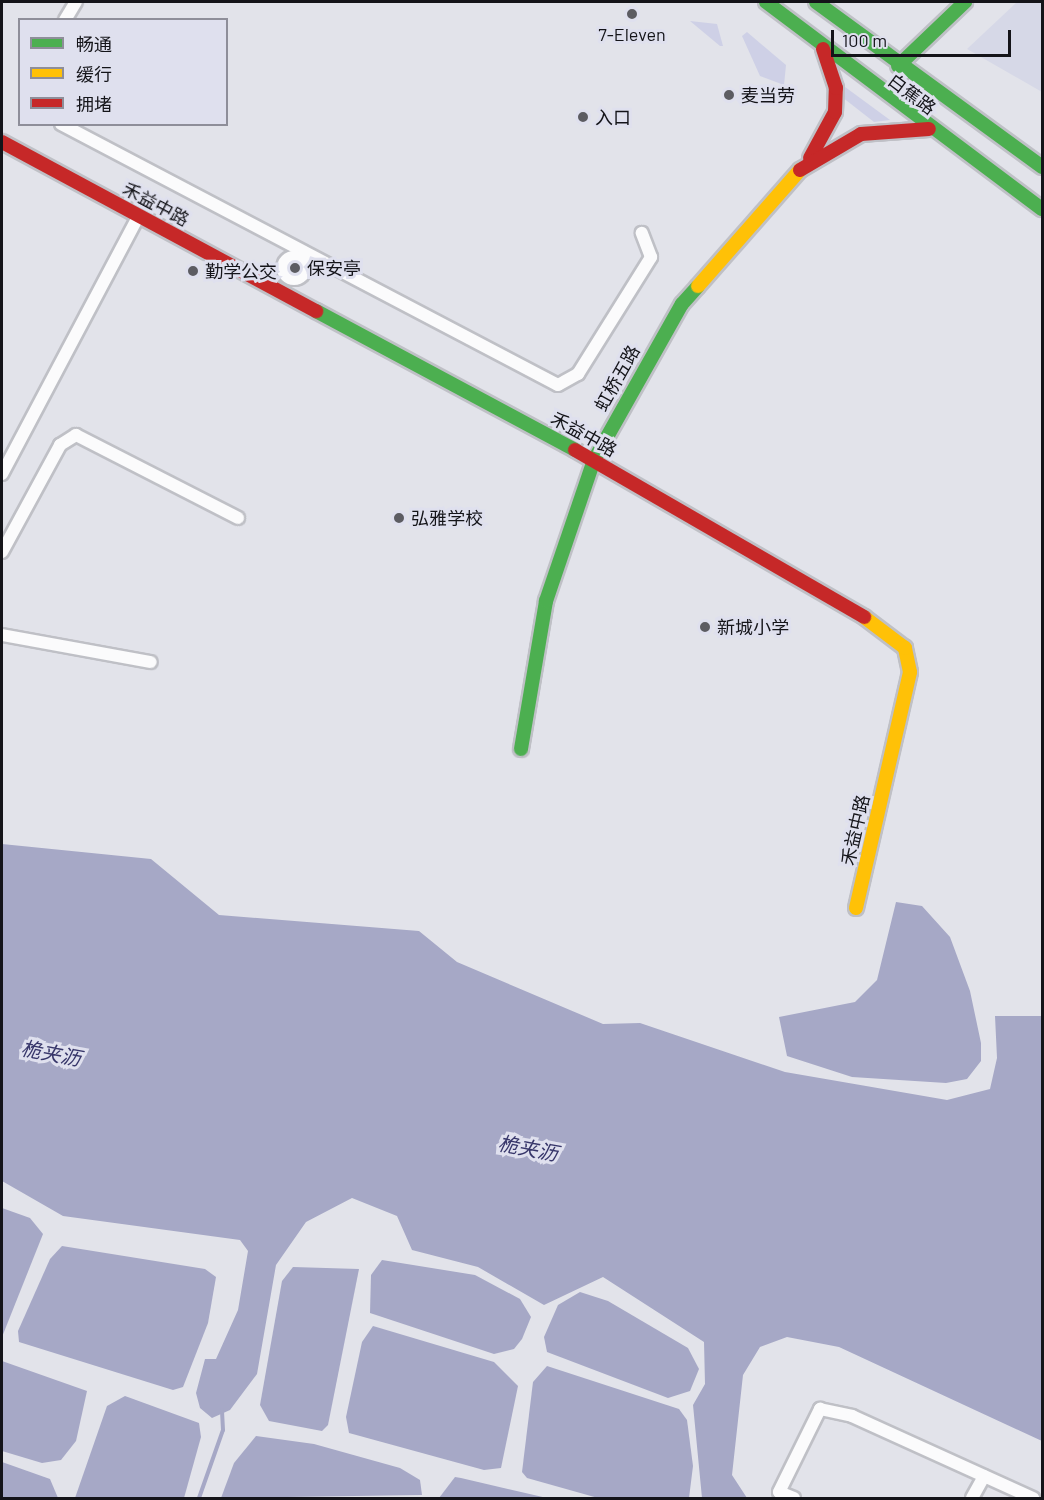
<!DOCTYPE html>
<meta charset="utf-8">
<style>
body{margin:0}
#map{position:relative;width:1044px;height:1500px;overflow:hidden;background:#e2e3ea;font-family:Barlow,"Noto Sans SC",sans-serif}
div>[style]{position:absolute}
.built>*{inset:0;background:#d6d8e7}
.green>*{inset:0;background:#ced0e6}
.water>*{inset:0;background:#a6a8c6}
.stream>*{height:4px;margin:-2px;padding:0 2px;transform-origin:2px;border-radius:2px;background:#a6a8c6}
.roads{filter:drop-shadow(2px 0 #bfc0c6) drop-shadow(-2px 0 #bfc0c6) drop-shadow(0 2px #bfc0c6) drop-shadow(0 -2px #bfc0c6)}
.street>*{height:12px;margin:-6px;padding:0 6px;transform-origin:6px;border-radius:6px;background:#fbfbfc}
.street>.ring{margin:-6px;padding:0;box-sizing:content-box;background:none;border:12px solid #fbfbfc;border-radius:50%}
.fast>*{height:14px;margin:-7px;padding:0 7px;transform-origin:7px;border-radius:7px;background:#4caf50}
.slow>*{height:14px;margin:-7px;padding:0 7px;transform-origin:7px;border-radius:7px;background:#ffc107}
.jam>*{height:14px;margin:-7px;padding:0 7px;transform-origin:7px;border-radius:7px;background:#c62828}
.dots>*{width:16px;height:16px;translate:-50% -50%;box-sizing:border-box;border:3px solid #dfe0ee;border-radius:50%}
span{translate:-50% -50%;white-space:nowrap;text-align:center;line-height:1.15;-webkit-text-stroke:6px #dfe0ee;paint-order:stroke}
.poi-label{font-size:18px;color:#141419}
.left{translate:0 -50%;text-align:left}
.street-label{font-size:18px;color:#141419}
.water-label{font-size:20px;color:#37366a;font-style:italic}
.frame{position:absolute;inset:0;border:3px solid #141419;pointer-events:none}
.legend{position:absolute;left:18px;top:18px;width:210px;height:108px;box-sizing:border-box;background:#dfe0ee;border:2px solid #8e8e99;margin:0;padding:8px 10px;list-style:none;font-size:18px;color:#141419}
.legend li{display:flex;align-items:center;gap:12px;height:30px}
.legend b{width:30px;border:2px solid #8e8e99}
.scale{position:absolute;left:831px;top:30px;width:180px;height:27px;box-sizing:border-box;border:3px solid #141419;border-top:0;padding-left:8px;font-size:18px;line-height:21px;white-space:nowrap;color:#141419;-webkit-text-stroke:4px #dfe0ee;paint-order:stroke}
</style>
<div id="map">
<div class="built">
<div style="clip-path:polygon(1017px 2px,1042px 2px,1042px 92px,967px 49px)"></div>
</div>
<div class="green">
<div style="clip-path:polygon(690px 21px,717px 24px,723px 46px,720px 46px)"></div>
<div style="clip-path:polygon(747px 32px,786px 65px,784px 85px,760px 76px,742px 36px)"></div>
<div style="clip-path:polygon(841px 84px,890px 120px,874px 122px,842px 97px)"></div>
</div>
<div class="water">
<div style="clip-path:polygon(2px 844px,151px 859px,219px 915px,419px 931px,457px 962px,603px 1024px,640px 1023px,785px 1072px,947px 1100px,990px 1089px,997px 1058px,995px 1016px,1041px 1016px,1042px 1441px,839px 1347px,787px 1337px,760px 1347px,743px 1375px,732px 1475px,747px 1498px,702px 1498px,693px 1405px,705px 1384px,704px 1342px,603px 1277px,544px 1305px,478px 1267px,412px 1250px,397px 1216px,352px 1198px,306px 1222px,276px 1265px,257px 1374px,230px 1410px,212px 1418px,200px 1408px,196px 1393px,205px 1359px,216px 1359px,238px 1310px,248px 1251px,240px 1240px,63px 1216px,2px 1181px)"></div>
<div style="clip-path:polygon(896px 902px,922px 906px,950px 937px,970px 991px,981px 1043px,981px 1061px,967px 1079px,946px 1083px,852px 1077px,787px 1056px,779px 1017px,855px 1002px,877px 980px)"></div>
<div style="clip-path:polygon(2px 1208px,30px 1218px,43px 1234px,2px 1337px)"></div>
<div style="clip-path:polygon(62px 1246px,205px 1269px,216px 1277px,208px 1323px,183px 1387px,173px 1390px,19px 1342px,18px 1331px,50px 1259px)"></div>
<div style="clip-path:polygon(382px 1260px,475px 1275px,520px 1299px,531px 1317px,522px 1339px,514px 1349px,494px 1354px,370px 1313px,371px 1275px)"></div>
<div style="clip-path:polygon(293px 1267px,359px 1269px,328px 1425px,322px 1431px,269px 1421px,260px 1405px,282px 1281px)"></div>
<div style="clip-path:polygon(580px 1292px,608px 1301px,688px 1348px,699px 1369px,690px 1391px,668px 1398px,547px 1352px,544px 1337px,558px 1305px)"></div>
<div style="clip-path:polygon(373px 1326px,494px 1362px,518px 1386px,501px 1468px,484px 1470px,349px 1433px,346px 1417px,362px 1342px)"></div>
<div style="clip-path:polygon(2px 1361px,87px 1391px,76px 1441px,61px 1460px,42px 1463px,2px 1451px)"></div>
<div style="clip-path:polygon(547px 1366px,679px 1409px,687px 1420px,693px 1466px,689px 1498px,598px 1498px,527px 1478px,522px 1472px,533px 1382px)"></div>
<div style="clip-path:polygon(125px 1396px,199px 1423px,201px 1437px,184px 1498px,75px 1498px,107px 1406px)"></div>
<div style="clip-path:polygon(256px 1436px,314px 1444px,400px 1468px,420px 1480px,422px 1495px,221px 1498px,234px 1463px)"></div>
<div style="clip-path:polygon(2px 1462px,50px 1479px,58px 1498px,2px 1498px)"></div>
<div style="clip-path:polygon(455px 1477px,461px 1478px,547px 1498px,439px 1498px)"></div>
</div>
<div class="stream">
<div style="left:199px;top:1498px;width:72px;rotate:-70.6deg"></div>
<div style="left:223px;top:1430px;width:20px;rotate:-93deg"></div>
</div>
<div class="roads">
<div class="street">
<div style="left:65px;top:20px;width:21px;rotate:-59deg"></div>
<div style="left:61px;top:124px;width:561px;rotate:27.71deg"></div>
<div style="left:558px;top:385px;width:23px;rotate:-29deg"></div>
<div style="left:578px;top:374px;width:138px;rotate:-58deg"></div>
<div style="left:651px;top:257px;width:26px;rotate:-111deg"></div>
<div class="ring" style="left:283px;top:257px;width:10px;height:10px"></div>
<div style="left:2px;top:474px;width:293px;rotate:-62.1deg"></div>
<div style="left:2px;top:552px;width:122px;rotate:-61.5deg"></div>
<div style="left:60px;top:445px;width:19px;rotate:-32deg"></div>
<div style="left:76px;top:435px;width:182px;rotate:27.1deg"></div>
<div style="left:2px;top:635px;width:151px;rotate:10.3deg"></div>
<div style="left:794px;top:1498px;width:16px;rotate:-158deg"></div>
<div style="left:779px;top:1492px;width:93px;rotate:-63.7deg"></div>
<div style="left:820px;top:1409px;width:33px;rotate:12deg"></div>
<div style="left:852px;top:1416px;width:199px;rotate:24.4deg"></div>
<div style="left:972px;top:1498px;width:25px;rotate:-61deg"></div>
</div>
<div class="fast">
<div style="left:766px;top:2px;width:345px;rotate:36.9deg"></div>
<div style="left:816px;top:2px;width:280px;rotate:36.1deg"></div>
<div style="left:898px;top:66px;width:93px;rotate:-43.7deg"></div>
<div style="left:316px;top:311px;width:294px;rotate:28.2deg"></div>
<div style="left:521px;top:749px;width:150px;rotate:-80.4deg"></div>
<div style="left:546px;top:601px;width:149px;rotate:-71.2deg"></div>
<div style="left:594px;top:460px;width:179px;rotate:-60.6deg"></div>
<div style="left:682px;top:304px;width:24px;rotate:-48deg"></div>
</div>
<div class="slow">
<div style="left:698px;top:286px;width:154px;rotate:-48.7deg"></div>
<div style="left:856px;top:908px;width:242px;rotate:-77.1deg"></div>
<div style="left:910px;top:672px;width:25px;rotate:-102deg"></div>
<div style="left:905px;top:648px;width:51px;rotate:-142.9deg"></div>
</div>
<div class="jam">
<div style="left:2px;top:142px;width:357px;rotate:28.3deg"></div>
<div style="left:810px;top:158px;width:52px;rotate:-61.5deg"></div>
<div style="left:835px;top:112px;width:24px;rotate:-88deg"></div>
<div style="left:836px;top:88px;width:41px;rotate:-108.4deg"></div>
<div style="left:800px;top:170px;width:71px;rotate:-30.5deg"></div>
<div style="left:861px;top:134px;width:68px;rotate:-4.2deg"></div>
<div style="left:575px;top:450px;width:334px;rotate:30deg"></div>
</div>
</div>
<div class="dots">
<div style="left:632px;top:14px;background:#5c5c62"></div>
<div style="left:729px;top:95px;background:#5c5c62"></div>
<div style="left:583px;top:117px;background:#5c5c62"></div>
<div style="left:295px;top:268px;background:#5c5c62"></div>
<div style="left:193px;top:271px;background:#5c5c62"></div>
<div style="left:399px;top:518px;background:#5c5c62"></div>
<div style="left:705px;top:627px;background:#5c5c62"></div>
</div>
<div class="poi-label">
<span style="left:632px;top:34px">7-Eleven</span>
<span class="left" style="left:741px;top:95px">麦当劳</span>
<span class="left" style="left:595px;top:117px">入口</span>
<span class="left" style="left:307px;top:268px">保安亭</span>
<span class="left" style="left:205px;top:271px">勤学公交</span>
<span class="left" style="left:411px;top:518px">弘雅学校</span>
<span class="left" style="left:717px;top:627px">新城小学</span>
</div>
<div class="street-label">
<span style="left:912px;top:94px;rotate:37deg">白蕉路</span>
<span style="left:156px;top:204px;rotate:28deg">禾益中路</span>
<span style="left:617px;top:378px;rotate:-61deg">虹桥五路</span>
<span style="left:584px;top:434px;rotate:29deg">禾益中路</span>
<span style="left:855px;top:830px;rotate:-77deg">禾益中路</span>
</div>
<div class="water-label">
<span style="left:51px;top:1053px;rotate:11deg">桅夹沥</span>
<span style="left:528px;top:1148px;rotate:11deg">桅夹沥</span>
</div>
<div class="frame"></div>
<ul class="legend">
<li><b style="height:8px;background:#4caf50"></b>畅通</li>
<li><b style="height:8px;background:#ffc107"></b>缓行</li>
<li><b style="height:8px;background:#c62828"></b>拥堵</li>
</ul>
<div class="scale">100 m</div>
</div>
